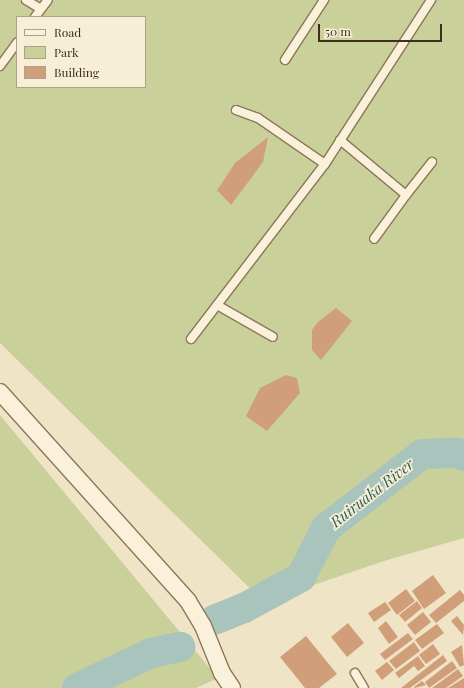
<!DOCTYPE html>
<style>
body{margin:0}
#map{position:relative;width:464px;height:688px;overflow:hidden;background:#f0e4c6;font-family:"Playfair Display",serif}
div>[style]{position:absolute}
.green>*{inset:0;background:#c9d099}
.river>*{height:30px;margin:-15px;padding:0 15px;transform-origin:15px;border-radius:15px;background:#a8c4bc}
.building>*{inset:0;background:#d09f7a}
.roads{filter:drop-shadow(1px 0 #8d765b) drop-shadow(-1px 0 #8d765b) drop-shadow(0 1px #8d765b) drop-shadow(0 -1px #8d765b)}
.service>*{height:8px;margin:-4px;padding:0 4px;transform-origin:4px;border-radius:4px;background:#faf1da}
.minor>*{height:16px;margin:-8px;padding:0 8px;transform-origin:8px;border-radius:8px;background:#faf1da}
span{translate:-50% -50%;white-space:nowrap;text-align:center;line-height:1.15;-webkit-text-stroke:3.5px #f7eed6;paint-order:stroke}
.water-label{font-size:15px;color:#2e5d5a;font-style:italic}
.legend{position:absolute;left:16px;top:16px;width:130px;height:72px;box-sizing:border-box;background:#f7eed6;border:1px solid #ada18d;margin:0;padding:5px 7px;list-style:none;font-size:12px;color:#3d2e1f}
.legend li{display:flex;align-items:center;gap:8px;height:20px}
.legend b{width:20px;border:1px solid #ada18d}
.scale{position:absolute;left:318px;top:24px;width:124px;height:18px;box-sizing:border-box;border:2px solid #3d2e1f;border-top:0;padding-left:5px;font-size:12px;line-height:14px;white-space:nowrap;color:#3d2e1f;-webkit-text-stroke:3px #f7eed6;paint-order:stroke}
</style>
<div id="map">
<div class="green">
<div style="clip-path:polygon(evenodd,0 0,464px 0,464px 538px,384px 561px,264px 602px,0 343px,0 0,17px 17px,145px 17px,145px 87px,17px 87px,17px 17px)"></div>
<div style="clip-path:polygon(0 415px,218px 678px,196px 688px,0 688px)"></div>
</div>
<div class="river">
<div style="left:214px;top:620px;width:32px;rotate:-22deg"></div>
<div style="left:244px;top:608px;width:65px;rotate:-28.5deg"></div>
<div style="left:301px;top:577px;width:55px;rotate:-63deg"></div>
<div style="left:326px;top:528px;width:121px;rotate:-37.6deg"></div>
<div style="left:422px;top:454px;width:35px;rotate:-2deg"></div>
<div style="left:457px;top:453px;width:8px;rotate:23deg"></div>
<div style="left:77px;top:688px;width:82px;rotate:-25.3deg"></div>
<div style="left:151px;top:653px;width:30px;rotate:-12deg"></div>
</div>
<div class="building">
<div style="clip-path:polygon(268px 137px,263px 162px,231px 205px,218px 191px,216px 192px,235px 163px)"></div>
<div style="clip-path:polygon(336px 308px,352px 321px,321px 360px,312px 350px,312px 330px,318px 322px)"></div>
<div style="clip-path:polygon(286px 375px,297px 378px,300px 393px,267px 431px,246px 416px,260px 388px)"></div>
<div style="clip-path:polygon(433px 575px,446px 593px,424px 609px,412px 591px)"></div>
<div style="clip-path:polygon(406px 589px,415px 601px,397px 615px,388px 603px)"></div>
<div style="clip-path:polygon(460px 590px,464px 595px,464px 601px,436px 623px,429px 615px)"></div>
<div style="clip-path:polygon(417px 601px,422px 608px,405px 622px,399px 615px)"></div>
<div style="clip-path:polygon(385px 602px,391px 610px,374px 622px,368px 613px)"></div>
<div style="clip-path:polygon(423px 612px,431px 622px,415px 635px,407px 625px)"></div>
<div style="clip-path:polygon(457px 616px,464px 625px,463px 635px,451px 621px)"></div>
<div style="clip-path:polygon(386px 621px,398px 637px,389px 644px,378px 628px)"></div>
<div style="clip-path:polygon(348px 623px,364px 643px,347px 657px,331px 637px)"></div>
<div style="clip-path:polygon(437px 624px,444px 633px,422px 649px,415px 640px)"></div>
<div style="clip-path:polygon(408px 633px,413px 639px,385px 660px,380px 654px)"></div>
<div style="clip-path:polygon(306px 636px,337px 674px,319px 688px,305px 688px,280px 657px)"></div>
<div style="clip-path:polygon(414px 642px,420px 651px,396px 669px,389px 661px)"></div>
<div style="clip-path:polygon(433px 644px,440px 654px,426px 664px,419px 655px)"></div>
<div style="clip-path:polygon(462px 645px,464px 665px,460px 667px,451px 652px)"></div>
<div style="clip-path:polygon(443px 655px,447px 661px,410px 688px,401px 688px)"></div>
<div style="clip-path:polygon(418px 656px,425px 666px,418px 671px,414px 666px,399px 678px,395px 673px)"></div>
<div style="clip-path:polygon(452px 661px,457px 668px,429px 688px,425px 682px)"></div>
<div style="clip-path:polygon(387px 662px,394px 670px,382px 680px,375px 671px)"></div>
<div style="clip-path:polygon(458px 669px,463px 676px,446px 688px,432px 688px)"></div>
<div style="clip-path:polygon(464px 678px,464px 688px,448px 688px)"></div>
<div style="clip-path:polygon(422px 681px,426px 685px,415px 688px,414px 687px)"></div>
</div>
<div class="roads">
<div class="service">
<div style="left:26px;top:0;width:17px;rotate:31deg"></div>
<div style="left:35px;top:17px;width:21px;rotate:-53deg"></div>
<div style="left:285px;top:60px;width:72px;rotate:-57deg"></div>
<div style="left:0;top:66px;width:29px;rotate:-54deg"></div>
<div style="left:236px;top:110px;width:23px;rotate:20deg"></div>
<div style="left:258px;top:118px;width:81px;rotate:34.5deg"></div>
<div style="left:340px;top:140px;width:86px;rotate:39.8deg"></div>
<div style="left:406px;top:195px;width:54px;rotate:126deg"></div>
<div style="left:406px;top:195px;width:42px;rotate:-51.8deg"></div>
<div style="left:217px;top:305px;width:64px;rotate:29.7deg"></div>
<div style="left:191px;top:339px;width:220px;rotate:-52.6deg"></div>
<div style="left:325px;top:164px;width:195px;rotate:-57.1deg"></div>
<div style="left:355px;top:673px;width:17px;rotate:59deg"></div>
</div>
<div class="minor">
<div style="left:0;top:392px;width:281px;rotate:48deg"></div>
<div style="left:188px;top:601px;width:29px;rotate:59deg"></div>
<div style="left:203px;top:626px;width:51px;rotate:68deg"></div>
<div style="left:222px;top:673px;width:18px;rotate:56deg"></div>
</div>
</div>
<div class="water-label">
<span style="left:372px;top:493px;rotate:-38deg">Ruiruaka River</span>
</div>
<ul class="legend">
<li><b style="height:5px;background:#faf1da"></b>Road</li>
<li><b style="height:11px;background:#c9d099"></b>Park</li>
<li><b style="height:11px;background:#d09f7a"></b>Building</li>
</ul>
<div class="scale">50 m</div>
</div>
